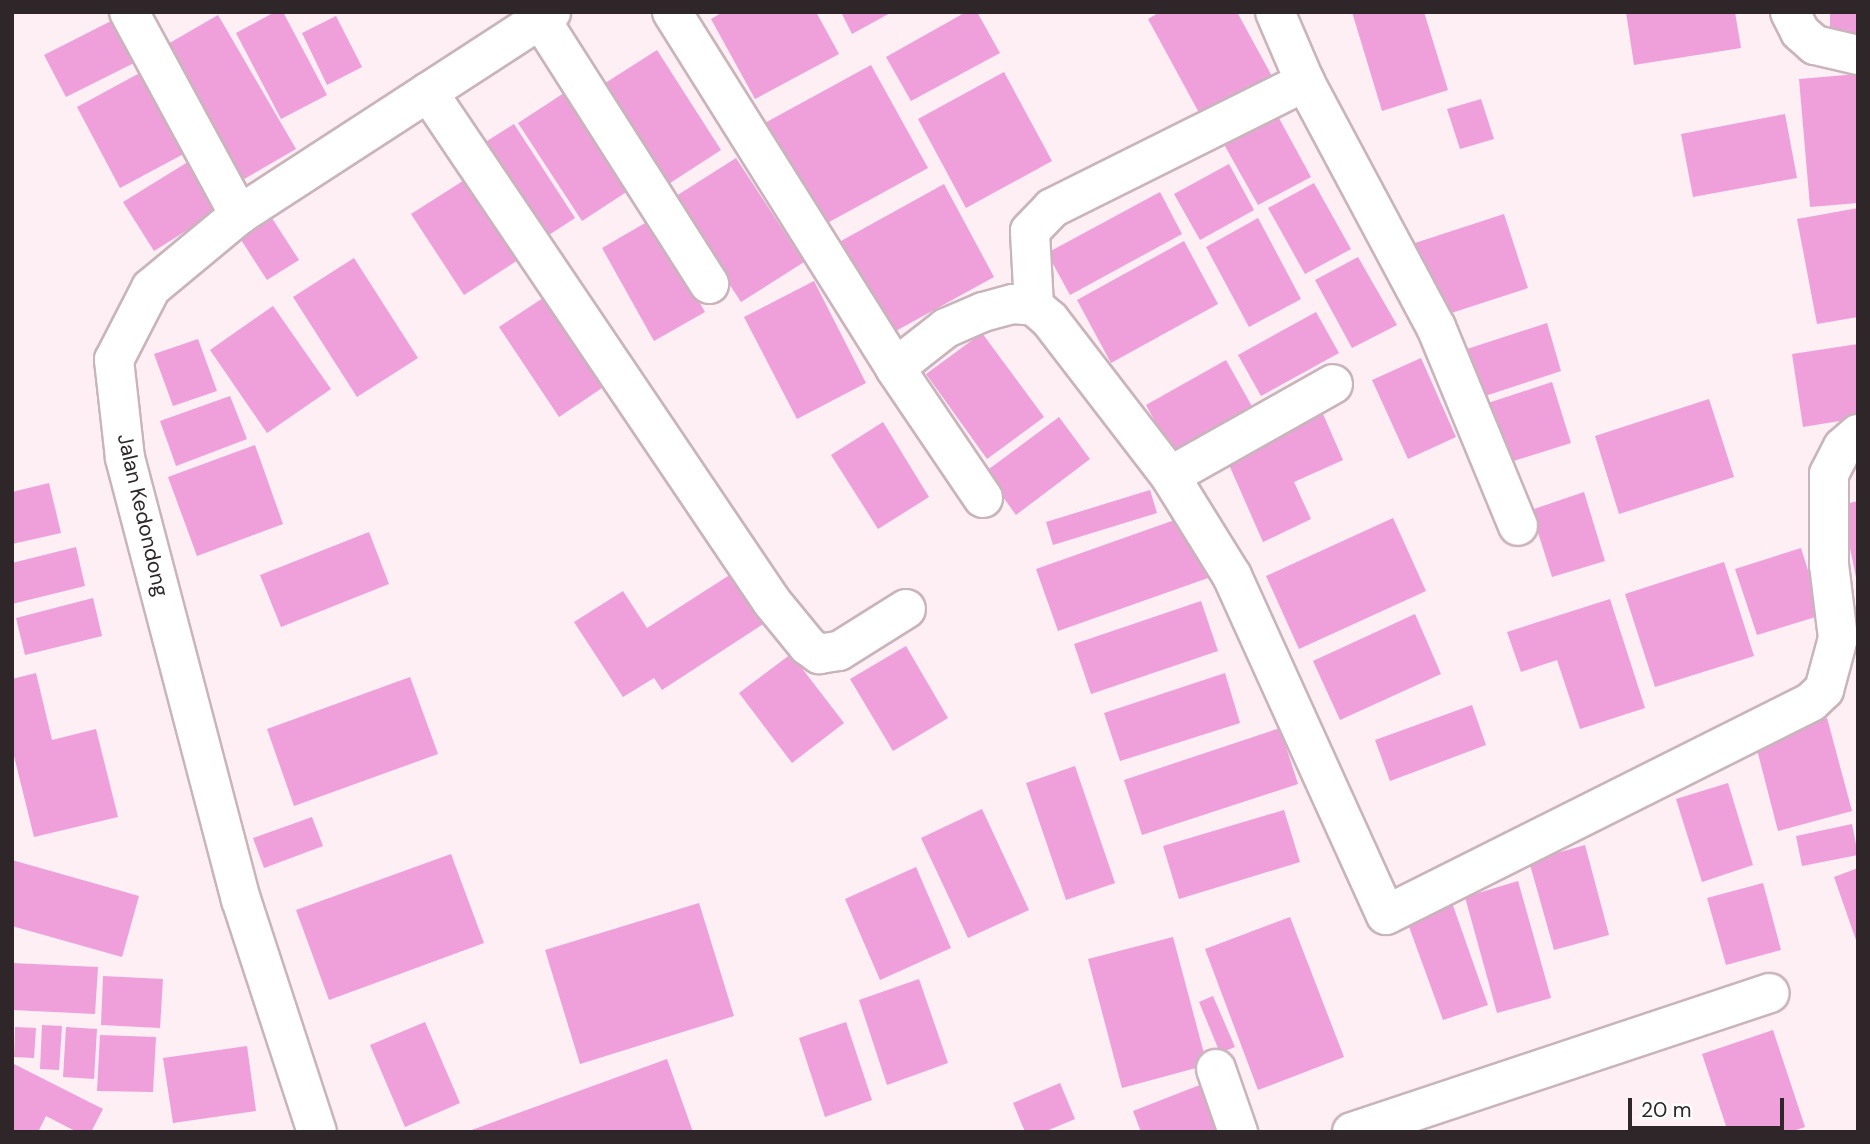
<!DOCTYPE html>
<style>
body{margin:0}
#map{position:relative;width:1870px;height:1144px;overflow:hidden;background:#fdeff3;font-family:"DM Sans",sans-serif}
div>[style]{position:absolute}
.building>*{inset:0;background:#efa0db}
.roads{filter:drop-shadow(2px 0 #cab4bb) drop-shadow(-2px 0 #cab4bb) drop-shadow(0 2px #cab4bb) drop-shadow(0 -2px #cab4bb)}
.street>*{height:38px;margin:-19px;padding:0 19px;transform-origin:19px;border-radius:19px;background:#fff}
span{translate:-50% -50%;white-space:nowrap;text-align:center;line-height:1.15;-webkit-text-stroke:6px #fff;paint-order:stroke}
.street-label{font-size:21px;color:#2e2628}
.frame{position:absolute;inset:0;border:14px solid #2e2628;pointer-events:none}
.scale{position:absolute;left:1628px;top:1098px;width:156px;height:32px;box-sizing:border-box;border:4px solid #2e2628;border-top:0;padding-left:9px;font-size:21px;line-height:24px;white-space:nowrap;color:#2e2628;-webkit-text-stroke:5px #fff;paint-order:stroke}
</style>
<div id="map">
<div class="building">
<div style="clip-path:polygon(275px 12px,283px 12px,327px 95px,281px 119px,236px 33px)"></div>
<div style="clip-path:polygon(723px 12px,816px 12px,839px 54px,755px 99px,711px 19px)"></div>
<div style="clip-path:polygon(841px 12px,892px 12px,852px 34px)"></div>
<div style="clip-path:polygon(966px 12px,977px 12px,1000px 53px,911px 101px,886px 57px)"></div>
<div style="clip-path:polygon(1160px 12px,1237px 12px,1274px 80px,1203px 120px,1148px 19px)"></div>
<div style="clip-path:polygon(1352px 12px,1424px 12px,1448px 90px,1382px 111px)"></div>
<div style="clip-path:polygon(1626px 12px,1735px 12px,1741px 48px,1634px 65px)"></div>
<div style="clip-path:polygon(1830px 12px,1858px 12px,1858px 45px,1830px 45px)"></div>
<div style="clip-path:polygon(218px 15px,296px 149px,239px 182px,161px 48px)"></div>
<div style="clip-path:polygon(336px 16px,362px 67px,327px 85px,302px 33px)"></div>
<div style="clip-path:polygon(117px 18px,138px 61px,66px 97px,44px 55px)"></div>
<div style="clip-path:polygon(657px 50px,721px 150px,664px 187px,599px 87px)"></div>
<div style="clip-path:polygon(871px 65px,928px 168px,820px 227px,763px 124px)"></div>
<div style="clip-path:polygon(147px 69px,191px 150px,120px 188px,77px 107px)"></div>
<div style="clip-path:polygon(1004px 72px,1052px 161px,966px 208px,918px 119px)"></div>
<div style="clip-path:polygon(1858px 74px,1858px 203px,1810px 207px,1799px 79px)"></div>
<div style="clip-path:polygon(567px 91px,631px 189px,582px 221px,518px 123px)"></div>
<div style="clip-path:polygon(1481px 99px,1494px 139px,1460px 149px,1447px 109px)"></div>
<div style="clip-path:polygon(1274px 109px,1311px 177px,1258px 205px,1221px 139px)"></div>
<div style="clip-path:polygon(1785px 114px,1797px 178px,1693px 197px,1681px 134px)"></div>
<div style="clip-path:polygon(514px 124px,575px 218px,538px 242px,476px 148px)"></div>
<div style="clip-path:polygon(736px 158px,804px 262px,741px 302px,673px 198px)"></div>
<div style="clip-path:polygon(191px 160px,221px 209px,154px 251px,123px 202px)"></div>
<div style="clip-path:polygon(1229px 164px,1254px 210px,1200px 240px,1174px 194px)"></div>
<div style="clip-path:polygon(466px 179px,518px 260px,464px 295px,411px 214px)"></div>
<div style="clip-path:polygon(1314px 183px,1351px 249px,1305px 274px,1268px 208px)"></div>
<div style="clip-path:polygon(944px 184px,994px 277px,883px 338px,832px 246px)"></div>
<div style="clip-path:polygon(1160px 192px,1182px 234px,1070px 295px,1047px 253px)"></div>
<div style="clip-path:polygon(1858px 208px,1858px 317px,1817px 324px,1797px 219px)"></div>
<div style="clip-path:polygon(266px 209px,299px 260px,267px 280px,234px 229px)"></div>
<div style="clip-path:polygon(1504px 214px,1528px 288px,1439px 317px,1415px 243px)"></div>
<div style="clip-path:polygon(1258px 218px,1301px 299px,1249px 327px,1206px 247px)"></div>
<div style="clip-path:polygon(652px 219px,705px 312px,654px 341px,602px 248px)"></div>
<div style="clip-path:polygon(1184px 241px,1218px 304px,1111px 363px,1077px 300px)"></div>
<div style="clip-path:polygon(1358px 257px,1397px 325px,1352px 348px,1315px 280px)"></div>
<div style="clip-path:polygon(354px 258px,418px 358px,357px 397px,293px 297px)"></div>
<div style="clip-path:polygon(814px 281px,866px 383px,797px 419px,744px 317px)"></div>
<div style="clip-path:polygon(543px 298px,602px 388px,559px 417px,499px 327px)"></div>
<div style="clip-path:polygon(273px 306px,331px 389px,267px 433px,210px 350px)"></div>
<div style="clip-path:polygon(1316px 312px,1339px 353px,1261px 396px,1238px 355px)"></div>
<div style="clip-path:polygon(1547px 323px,1561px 371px,1476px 399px,1461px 351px)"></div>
<div style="clip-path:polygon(982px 333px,1044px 417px,987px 459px,926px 374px)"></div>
<div style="clip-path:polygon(198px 339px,217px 391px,173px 406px,154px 354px)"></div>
<div style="clip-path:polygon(1858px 344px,1858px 418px,1803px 427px,1792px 354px)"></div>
<div style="clip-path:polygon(1421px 358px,1456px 437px,1408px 459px,1372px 380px)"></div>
<div style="clip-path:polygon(1226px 360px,1254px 410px,1173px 455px,1146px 405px)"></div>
<div style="clip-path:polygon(1552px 382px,1571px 443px,1504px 464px,1485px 404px)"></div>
<div style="clip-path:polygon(230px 396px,247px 439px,176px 466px,160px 421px)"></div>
<div style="clip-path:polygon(1709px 399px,1734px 477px,1619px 514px,1595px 436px)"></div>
<div style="clip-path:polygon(1323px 414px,1343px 460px,1294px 482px,1311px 519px,1263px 542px,1226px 458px)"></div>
<div style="clip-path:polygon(1059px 417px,1090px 459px,1016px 515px,985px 472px)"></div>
<div style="clip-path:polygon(883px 422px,929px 497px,878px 529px,831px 455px)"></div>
<div style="clip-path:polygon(255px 445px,283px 524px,197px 556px,168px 477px)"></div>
<div style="clip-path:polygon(49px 483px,61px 533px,12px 544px,12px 492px)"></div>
<div style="clip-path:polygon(1150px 490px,1157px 513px,1053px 545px,1046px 522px)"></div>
<div style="clip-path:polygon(1584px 492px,1605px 561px,1552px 577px,1531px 510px)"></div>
<div style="clip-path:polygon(1858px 501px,1858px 582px,1857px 582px,1841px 505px)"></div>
<div style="clip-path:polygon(1186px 516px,1208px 578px,1058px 631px,1036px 569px)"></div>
<div style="clip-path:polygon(1393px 518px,1426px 591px,1299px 649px,1266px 576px)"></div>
<div style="clip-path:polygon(369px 532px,389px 584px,281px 627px,260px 575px)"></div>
<div style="clip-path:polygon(76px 547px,85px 586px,12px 604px,12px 563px)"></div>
<div style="clip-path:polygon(1801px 548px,1822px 615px,1757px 635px,1735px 569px)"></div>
<div style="clip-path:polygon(1724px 562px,1754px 656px,1655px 687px,1625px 594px)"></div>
<div style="clip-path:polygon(739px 569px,771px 619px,662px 690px,654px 678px,623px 697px,574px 622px,623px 591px,647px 628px)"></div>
<div style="clip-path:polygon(93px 598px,102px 636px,25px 655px,16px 618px)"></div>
<div style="clip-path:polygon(1610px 599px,1645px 708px,1580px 729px,1557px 660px,1521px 672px,1507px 632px)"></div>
<div style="clip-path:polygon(1201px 601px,1218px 651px,1091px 694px,1074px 644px)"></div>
<div style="clip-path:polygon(1415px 614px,1441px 674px,1340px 720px,1313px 661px)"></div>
<div style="clip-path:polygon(906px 646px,948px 718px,893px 751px,850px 679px)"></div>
<div style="clip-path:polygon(791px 654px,844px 723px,792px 763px,739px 693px)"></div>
<div style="clip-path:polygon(36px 673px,52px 740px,96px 729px,118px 817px,34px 837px,12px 748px,12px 679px)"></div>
<div style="clip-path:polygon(1225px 673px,1240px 723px,1120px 761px,1104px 713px)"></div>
<div style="clip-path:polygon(410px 677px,438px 754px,294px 806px,267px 729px)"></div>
<div style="clip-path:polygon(1472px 705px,1486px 745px,1390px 781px,1375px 740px)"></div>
<div style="clip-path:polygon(1827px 718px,1852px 811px,1778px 831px,1754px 738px)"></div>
<div style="clip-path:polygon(1280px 728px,1298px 784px,1142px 835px,1124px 780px)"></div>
<div style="clip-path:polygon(1075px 766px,1115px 883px,1066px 900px,1026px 783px)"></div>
<div style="clip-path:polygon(1728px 783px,1753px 865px,1702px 882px,1676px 799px)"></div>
<div style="clip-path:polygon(982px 809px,1029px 910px,968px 938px,921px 838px)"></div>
<div style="clip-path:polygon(1284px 810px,1300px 862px,1179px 899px,1163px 846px)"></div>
<div style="clip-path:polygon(312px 817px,323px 846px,264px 868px,253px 838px)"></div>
<div style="clip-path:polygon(1852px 824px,1858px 855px,1802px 866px,1796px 836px)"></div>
<div style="clip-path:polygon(1585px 845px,1609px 935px,1554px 950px,1529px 861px)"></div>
<div style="clip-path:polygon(451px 854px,484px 943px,329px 1000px,296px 910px)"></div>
<div style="clip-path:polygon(12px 860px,139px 896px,122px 957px,12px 926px)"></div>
<div style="clip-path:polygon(916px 867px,951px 948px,880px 980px,845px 899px)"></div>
<div style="clip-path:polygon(1858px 868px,1858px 943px,1857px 943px,1834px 877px)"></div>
<div style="clip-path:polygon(1518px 881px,1551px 998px,1497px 1013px,1465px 897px)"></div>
<div style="clip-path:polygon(1763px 883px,1781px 950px,1726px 965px,1707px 898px)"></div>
<div style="clip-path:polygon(1450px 897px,1488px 1005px,1443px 1020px,1404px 913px)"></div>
<div style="clip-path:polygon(699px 903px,734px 1016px,580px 1064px,545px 950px)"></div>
<div style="clip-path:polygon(1290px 917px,1344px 1057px,1258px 1090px,1205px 949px)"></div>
<div style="clip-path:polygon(1173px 937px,1207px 1065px,1122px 1088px,1088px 959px)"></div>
<div style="clip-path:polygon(12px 963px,98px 967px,95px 1014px,12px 1010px)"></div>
<div style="clip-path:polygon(103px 976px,163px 979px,160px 1028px,101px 1025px)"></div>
<div style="clip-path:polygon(919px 979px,948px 1063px,887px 1085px,859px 1000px)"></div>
<div style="clip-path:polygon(1213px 996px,1235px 1047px,1220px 1053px,1199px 1002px)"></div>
<div style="clip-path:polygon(425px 1022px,460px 1103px,405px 1127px,370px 1045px)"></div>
<div style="clip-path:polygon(846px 1022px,872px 1100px,825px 1117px,799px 1038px)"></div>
<div style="clip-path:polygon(42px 1025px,62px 1026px,59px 1070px,40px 1069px)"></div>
<div style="clip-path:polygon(15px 1027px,36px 1028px,34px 1058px,14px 1057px)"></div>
<div style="clip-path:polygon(66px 1027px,97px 1029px,94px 1079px,63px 1077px)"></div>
<div style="clip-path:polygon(1773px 1030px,1805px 1127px,1790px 1132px,1728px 1132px,1702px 1054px)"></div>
<div style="clip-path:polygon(100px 1035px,156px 1037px,153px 1092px,97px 1091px)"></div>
<div style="clip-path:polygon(247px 1046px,256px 1111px,173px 1123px,163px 1058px)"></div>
<div style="clip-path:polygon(667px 1059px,693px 1132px,469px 1132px,469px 1131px)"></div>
<div style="clip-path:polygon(12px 1063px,103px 1109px,91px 1132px,77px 1132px,46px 1116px,38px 1132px,12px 1132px)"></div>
<div style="clip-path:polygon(1210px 1081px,1227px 1132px,1141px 1132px,1133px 1111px)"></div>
<div style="clip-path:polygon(1060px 1083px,1075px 1119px,1044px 1132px,1025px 1132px,1013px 1103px)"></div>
</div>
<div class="roads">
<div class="street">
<div style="left:129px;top:12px;width:231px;rotate:61.5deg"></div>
<div style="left:672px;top:12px;width:420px;rotate:57.9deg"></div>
<div style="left:895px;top:368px;width:157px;rotate:55.9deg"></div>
<div style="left:1275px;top:12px;width:76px;rotate:66.8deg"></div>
<div style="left:1305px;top:82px;width:278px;rotate:61.9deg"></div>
<div style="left:1436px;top:327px;width:215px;rotate:67.6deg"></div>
<div style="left:1790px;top:12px;width:22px;rotate:63deg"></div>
<div style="left:1800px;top:32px;width:20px;rotate:41deg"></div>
<div style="left:1815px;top:45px;width:44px;rotate:13.1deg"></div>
<div style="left:541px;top:20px;width:313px;rotate:57.5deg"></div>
<div style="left:428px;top:92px;width:615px;rotate:56deg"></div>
<div style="left:772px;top:602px;width:57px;rotate:50.7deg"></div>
<div style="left:808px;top:646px;width:14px;rotate:36deg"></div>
<div style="left:819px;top:654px;width:20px;rotate:-9deg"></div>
<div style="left:839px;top:651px;width:79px;rotate:-32.1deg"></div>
<div style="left:1034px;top:306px;width:75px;rotate:-93.1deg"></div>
<div style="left:1030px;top:231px;width:32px;rotate:-46deg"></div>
<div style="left:1052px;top:208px;width:283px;rotate:-26.5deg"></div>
<div style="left:895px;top:368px;width:65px;rotate:-38.1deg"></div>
<div style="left:946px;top:328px;width:40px;rotate:-23.4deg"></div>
<div style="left:983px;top:312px;width:31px;rotate:-15deg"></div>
<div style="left:1013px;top:304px;width:21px;rotate:5deg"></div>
<div style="left:1034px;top:306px;width:21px;rotate:41deg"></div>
<div style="left:1050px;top:320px;width:197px;rotate:52.4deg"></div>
<div style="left:1170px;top:476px;width:118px;rotate:58.2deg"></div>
<div style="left:1232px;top:576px;width:372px;rotate:65.6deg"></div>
<div style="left:1386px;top:915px;width:475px;rotate:-26.6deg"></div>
<div style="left:1811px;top:702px;width:18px;rotate:-43deg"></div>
<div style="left:1824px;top:690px;width:54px;rotate:-74.9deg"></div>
<div style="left:1838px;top:638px;width:74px;rotate:-97deg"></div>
<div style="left:1829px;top:565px;width:91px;rotate:-90deg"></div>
<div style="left:1829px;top:474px;width:30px;rotate:-63deg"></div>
<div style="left:1843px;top:447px;width:20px;rotate:-41deg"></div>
<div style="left:1170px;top:476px;width:187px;rotate:-29.4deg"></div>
<div style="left:1216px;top:1069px;width:67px;rotate:70.8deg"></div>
<div style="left:317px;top:1132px;width:244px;rotate:-108.1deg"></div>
<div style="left:241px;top:900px;width:457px;rotate:-104.7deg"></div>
<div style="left:125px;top:458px;width:99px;rotate:-96.4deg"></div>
<div style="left:114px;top:360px;width:81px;rotate:-62.8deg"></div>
<div style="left:151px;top:288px;width:114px;rotate:-39.7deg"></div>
<div style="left:239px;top:215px;width:372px;rotate:-33deg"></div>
<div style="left:1352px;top:1132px;width:440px;rotate:-18.4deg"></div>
</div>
</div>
<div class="street-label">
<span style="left:143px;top:515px;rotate:77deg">Jalan Kedondong</span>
</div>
<div class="frame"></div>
<div class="scale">20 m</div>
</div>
